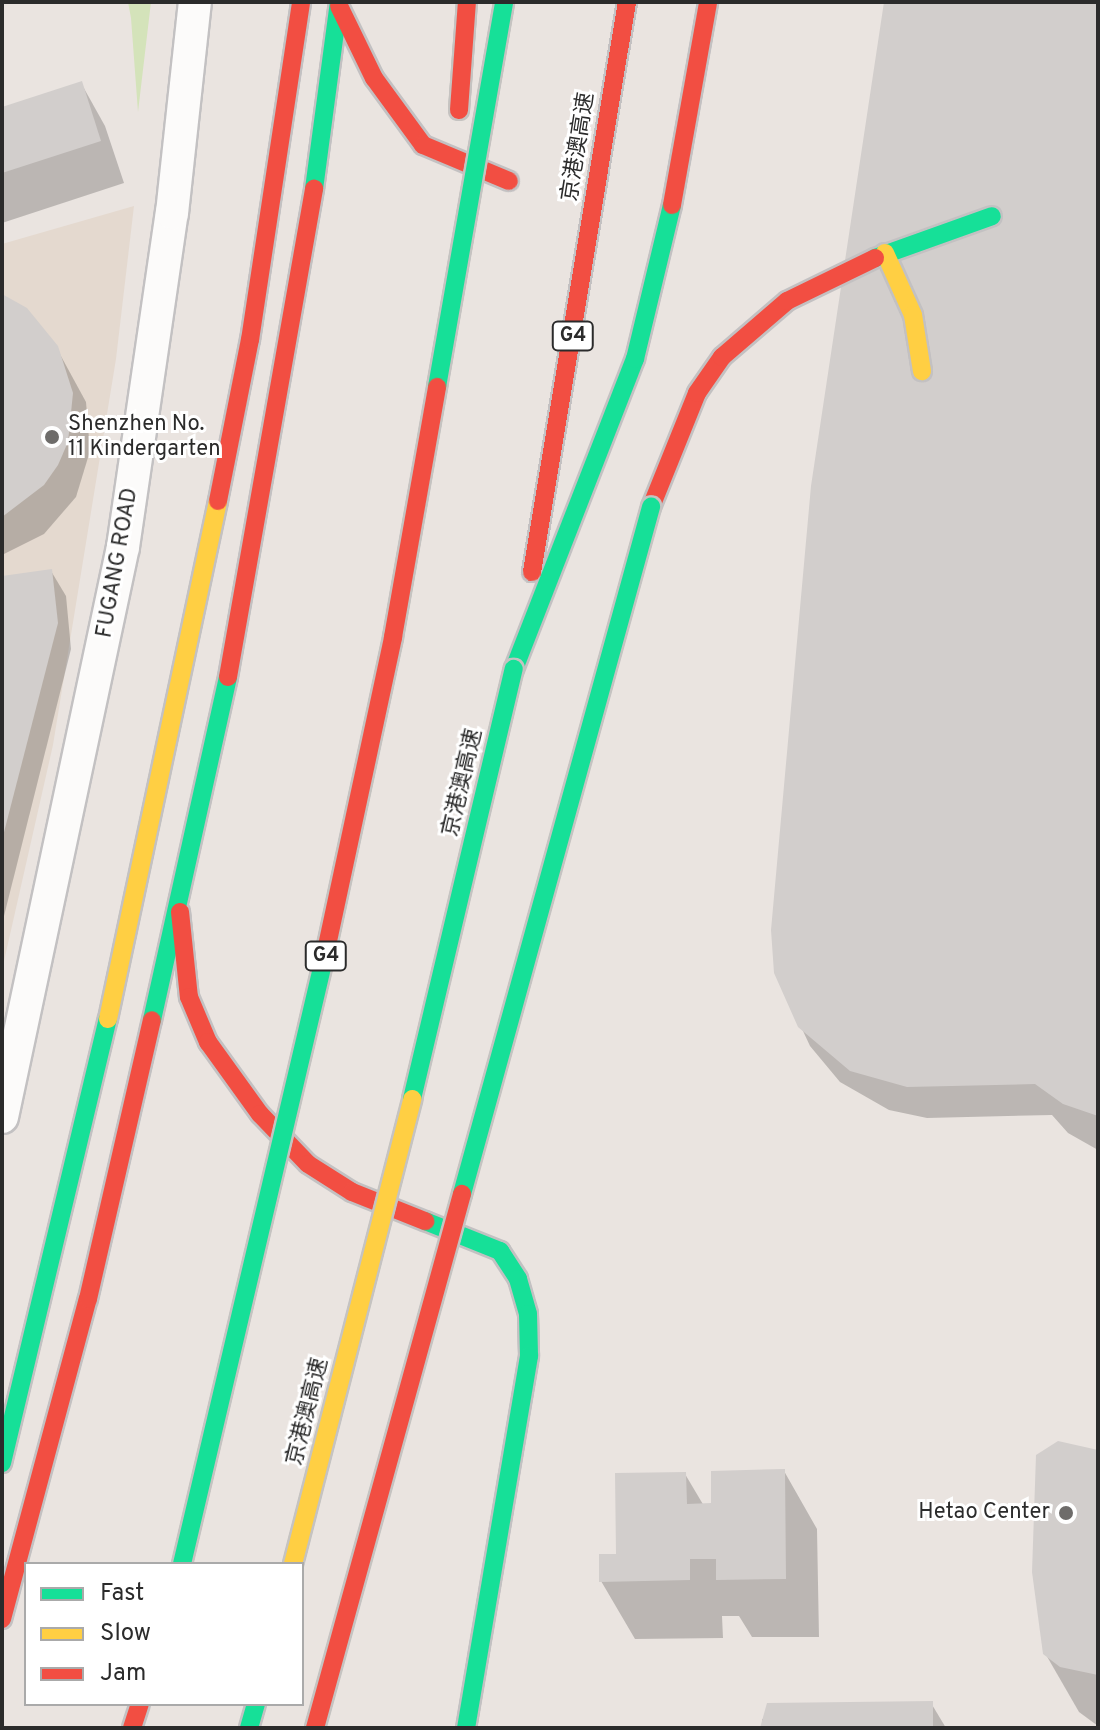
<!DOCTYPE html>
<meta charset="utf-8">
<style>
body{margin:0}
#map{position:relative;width:1100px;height:1730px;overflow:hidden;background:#eae4e0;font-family:Overpass,"Noto Sans SC",sans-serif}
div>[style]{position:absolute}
.education>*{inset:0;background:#e4d9cf}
.green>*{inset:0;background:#d4e3ba}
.shadow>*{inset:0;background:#0003}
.building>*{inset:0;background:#d2cecc}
.roads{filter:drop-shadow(2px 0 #c3c1c2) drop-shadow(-2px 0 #c3c1c2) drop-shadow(0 2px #c3c1c2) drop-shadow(0 -2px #c3c1c2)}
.street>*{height:32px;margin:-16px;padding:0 16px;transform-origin:16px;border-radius:16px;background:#fcfbfa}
.fast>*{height:18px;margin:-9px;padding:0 9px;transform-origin:9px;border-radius:9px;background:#16e098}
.slow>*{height:18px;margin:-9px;padding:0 9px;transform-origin:9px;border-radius:9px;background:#ffcf43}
.jam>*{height:18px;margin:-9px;padding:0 9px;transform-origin:9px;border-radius:9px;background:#f24e42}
.bridges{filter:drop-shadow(2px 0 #c5c3c1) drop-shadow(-2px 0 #c5c3c1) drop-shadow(0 2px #c5c3c1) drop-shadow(0 -2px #c5c3c1)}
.fast-bridge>*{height:18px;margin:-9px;padding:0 9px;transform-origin:9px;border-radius:9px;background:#16e098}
.slow-bridge>*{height:18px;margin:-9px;padding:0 9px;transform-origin:9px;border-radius:9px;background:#ffcf43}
.jam-bridge>*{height:18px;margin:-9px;padding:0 9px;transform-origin:9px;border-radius:9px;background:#f24e42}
.dots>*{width:22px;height:22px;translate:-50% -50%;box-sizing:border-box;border:4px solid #fff;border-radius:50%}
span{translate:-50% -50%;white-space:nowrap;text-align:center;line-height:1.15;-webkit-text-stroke:6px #fff;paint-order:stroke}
.shield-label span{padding:2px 6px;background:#fff;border:2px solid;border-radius:6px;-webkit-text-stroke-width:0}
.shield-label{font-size:20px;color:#2b2b2b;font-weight:700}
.street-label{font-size:22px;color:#2b2b2b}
.poi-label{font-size:22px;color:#2b2b2b}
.left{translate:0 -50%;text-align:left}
.right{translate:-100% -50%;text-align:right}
.frame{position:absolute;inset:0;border:4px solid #2b2b2b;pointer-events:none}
.legend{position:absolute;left:24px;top:1562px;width:280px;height:144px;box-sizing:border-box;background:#fff;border:2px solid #aaa;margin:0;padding:10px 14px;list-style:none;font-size:24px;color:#2b2b2b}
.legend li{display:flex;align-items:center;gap:16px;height:40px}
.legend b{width:40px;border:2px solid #aaa}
</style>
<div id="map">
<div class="education">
<div style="clip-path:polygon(134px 206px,116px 359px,53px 745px,2px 970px,2px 244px)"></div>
</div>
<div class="green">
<div style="clip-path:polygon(128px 2px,151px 2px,138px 112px,131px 18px)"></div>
</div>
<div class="shadow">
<div style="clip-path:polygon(886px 2px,1098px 2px,1098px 1150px,1068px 1133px,1052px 1115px,927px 1118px,889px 1110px,840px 1082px,810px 1046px,776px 973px,813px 486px)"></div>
<div style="clip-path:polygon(81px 83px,105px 126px,124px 183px,2px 223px,2px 109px)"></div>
<div style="clip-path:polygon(2px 299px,56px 347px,86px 402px,90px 451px,76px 497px,44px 534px,2px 555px)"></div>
<div style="clip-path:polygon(51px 571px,66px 596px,71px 649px,2px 924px,2px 578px)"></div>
<div style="clip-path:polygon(1098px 1452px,1098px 1726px,1079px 1712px,1045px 1653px)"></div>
<div style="clip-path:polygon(784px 1471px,817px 1529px,819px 1637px,752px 1637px,739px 1616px,722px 1616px,723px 1638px,635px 1639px,601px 1581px,685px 1474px,704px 1506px,713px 1505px)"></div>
<div style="clip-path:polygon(931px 1703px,946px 1728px,762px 1728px,762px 1719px)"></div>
</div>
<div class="building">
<div style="clip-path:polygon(884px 2px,1098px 2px,1098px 1116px,1063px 1104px,1035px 1084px,907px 1087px,850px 1071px,798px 1027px,774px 973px,771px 930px,811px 486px)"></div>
<div style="clip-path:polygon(82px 81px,101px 141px,2px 173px,2px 107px)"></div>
<div style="clip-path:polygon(2px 294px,27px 308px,58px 346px,73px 393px,68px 442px,58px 465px,44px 485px,2px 517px)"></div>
<div style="clip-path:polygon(52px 569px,58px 623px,2px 840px,2px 576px)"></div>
<div style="clip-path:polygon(1058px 1441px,1098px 1450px,1098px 1675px,1060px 1667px,1043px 1654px,1032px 1572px,1036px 1455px)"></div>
<div style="clip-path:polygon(785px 1469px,786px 1579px,716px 1580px,716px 1559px,690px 1559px,690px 1580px,599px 1582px,599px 1554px,616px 1554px,615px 1473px,686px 1472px,687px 1504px,711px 1503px,711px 1471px)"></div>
<div style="clip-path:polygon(933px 1701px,933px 1728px,760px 1728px,767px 1703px)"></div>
</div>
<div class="roads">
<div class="street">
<div style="left:2px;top:1117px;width:583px;rotate:-78.02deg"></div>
<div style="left:123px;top:547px;width:338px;rotate:-81.7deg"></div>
<div style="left:172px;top:213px;width:212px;rotate:-83.8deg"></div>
</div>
<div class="fast">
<div style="left:314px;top:189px;width:189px;rotate:-82.4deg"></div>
<div style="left:875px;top:258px;width:124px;rotate:-19.7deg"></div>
<div style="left:514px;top:669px;width:333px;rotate:-68.7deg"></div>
<div style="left:635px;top:359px;width:158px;rotate:-76.5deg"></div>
<div style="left:152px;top:1020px;width:351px;rotate:-77.5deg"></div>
<div style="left:425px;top:1221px;width:81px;rotate:21.8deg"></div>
<div style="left:500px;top:1251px;width:33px;rotate:57deg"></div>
<div style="left:518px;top:1279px;width:36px;rotate:74deg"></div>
<div style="left:528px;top:1314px;width:42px;rotate:88.6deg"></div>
<div style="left:529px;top:1356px;width:377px;rotate:99.6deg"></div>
<div style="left:2px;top:1463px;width:456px;rotate:-76.6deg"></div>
<div style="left:249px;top:1728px;width:25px;rotate:-74deg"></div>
</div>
<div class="slow">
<div style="left:885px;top:253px;width:68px;rotate:65.7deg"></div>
<div style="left:913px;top:315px;width:57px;rotate:80.9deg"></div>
<div style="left:108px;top:1019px;width:530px;rotate:-78.01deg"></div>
</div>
<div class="jam">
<div style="left:339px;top:6px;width:80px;rotate:64.1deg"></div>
<div style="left:374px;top:78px;width:83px;rotate:53.8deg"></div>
<div style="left:423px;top:145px;width:93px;rotate:22.7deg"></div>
<div style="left:672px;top:205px;width:206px;rotate:-79.9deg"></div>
<div style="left:218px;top:501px;width:164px;rotate:-78.8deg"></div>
<div style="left:250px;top:340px;width:342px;rotate:-81.4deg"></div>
<div style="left:651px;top:507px;width:123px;rotate:-68deg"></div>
<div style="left:697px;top:393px;width:44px;rotate:-55.2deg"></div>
<div style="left:722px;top:357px;width:86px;rotate:-40.7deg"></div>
<div style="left:787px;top:301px;width:98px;rotate:-26deg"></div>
<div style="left:532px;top:572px;width:578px;rotate:-80.54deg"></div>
<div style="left:228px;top:677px;width:496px;rotate:-80deg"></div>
<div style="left:180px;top:912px;width:85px;rotate:84deg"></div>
<div style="left:189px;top:997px;width:49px;rotate:67.1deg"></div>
<div style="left:208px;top:1042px;width:89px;rotate:54.2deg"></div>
<div style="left:260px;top:1114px;width:69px;rotate:46.2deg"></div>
<div style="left:308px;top:1164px;width:52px;rotate:32.5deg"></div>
<div style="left:352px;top:1192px;width:79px;rotate:21.7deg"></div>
<div style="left:2px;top:1619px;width:331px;rotate:-75deg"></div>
<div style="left:88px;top:1299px;width:286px;rotate:-77.1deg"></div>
<div style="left:132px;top:1728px;width:25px;rotate:-72deg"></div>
</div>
</div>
<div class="bridges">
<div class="fast-bridge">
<div style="left:437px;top:387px;width:391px;rotate:-80.1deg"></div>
<div style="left:412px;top:1099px;width:442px;rotate:-76.7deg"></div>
<div style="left:462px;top:1194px;width:713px;rotate:-74.62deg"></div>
<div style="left:182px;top:1564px;width:626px;rotate:-76.79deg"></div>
</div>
<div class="slow-bridge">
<div style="left:293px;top:1564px;width:480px;rotate:-75.6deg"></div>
</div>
<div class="jam-bridge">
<div style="left:459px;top:110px;width:108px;rotate:-85.8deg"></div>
<div style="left:325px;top:955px;width:325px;rotate:-77.9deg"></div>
<div style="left:393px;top:637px;width:254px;rotate:-80deg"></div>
<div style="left:315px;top:1728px;width:554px;rotate:-74.61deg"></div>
</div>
</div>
<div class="dots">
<div style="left:52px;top:437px;background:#6e6c6a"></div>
<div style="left:1066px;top:1513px;background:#6e6c6a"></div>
</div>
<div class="shield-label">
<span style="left:573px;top:336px">G4</span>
<span style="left:326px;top:956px">G4</span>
</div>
<div class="street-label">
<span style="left:579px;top:147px;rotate:-81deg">京港澳高速</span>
<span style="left:118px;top:563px;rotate:-80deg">FUGANG ROAD</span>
<span style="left:463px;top:783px;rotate:-77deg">京港澳高速</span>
<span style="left:308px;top:1412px;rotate:-76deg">京港澳高速</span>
</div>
<div class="poi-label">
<span class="left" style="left:68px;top:437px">Shenzhen No.<br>11 Kindergarten</span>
<span class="right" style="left:1050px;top:1513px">Hetao Center</span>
</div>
<div class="frame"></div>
<ul class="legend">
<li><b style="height:10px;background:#16e098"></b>Fast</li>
<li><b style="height:10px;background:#ffcf43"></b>Slow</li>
<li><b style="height:10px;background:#f24e42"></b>Jam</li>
</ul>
</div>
